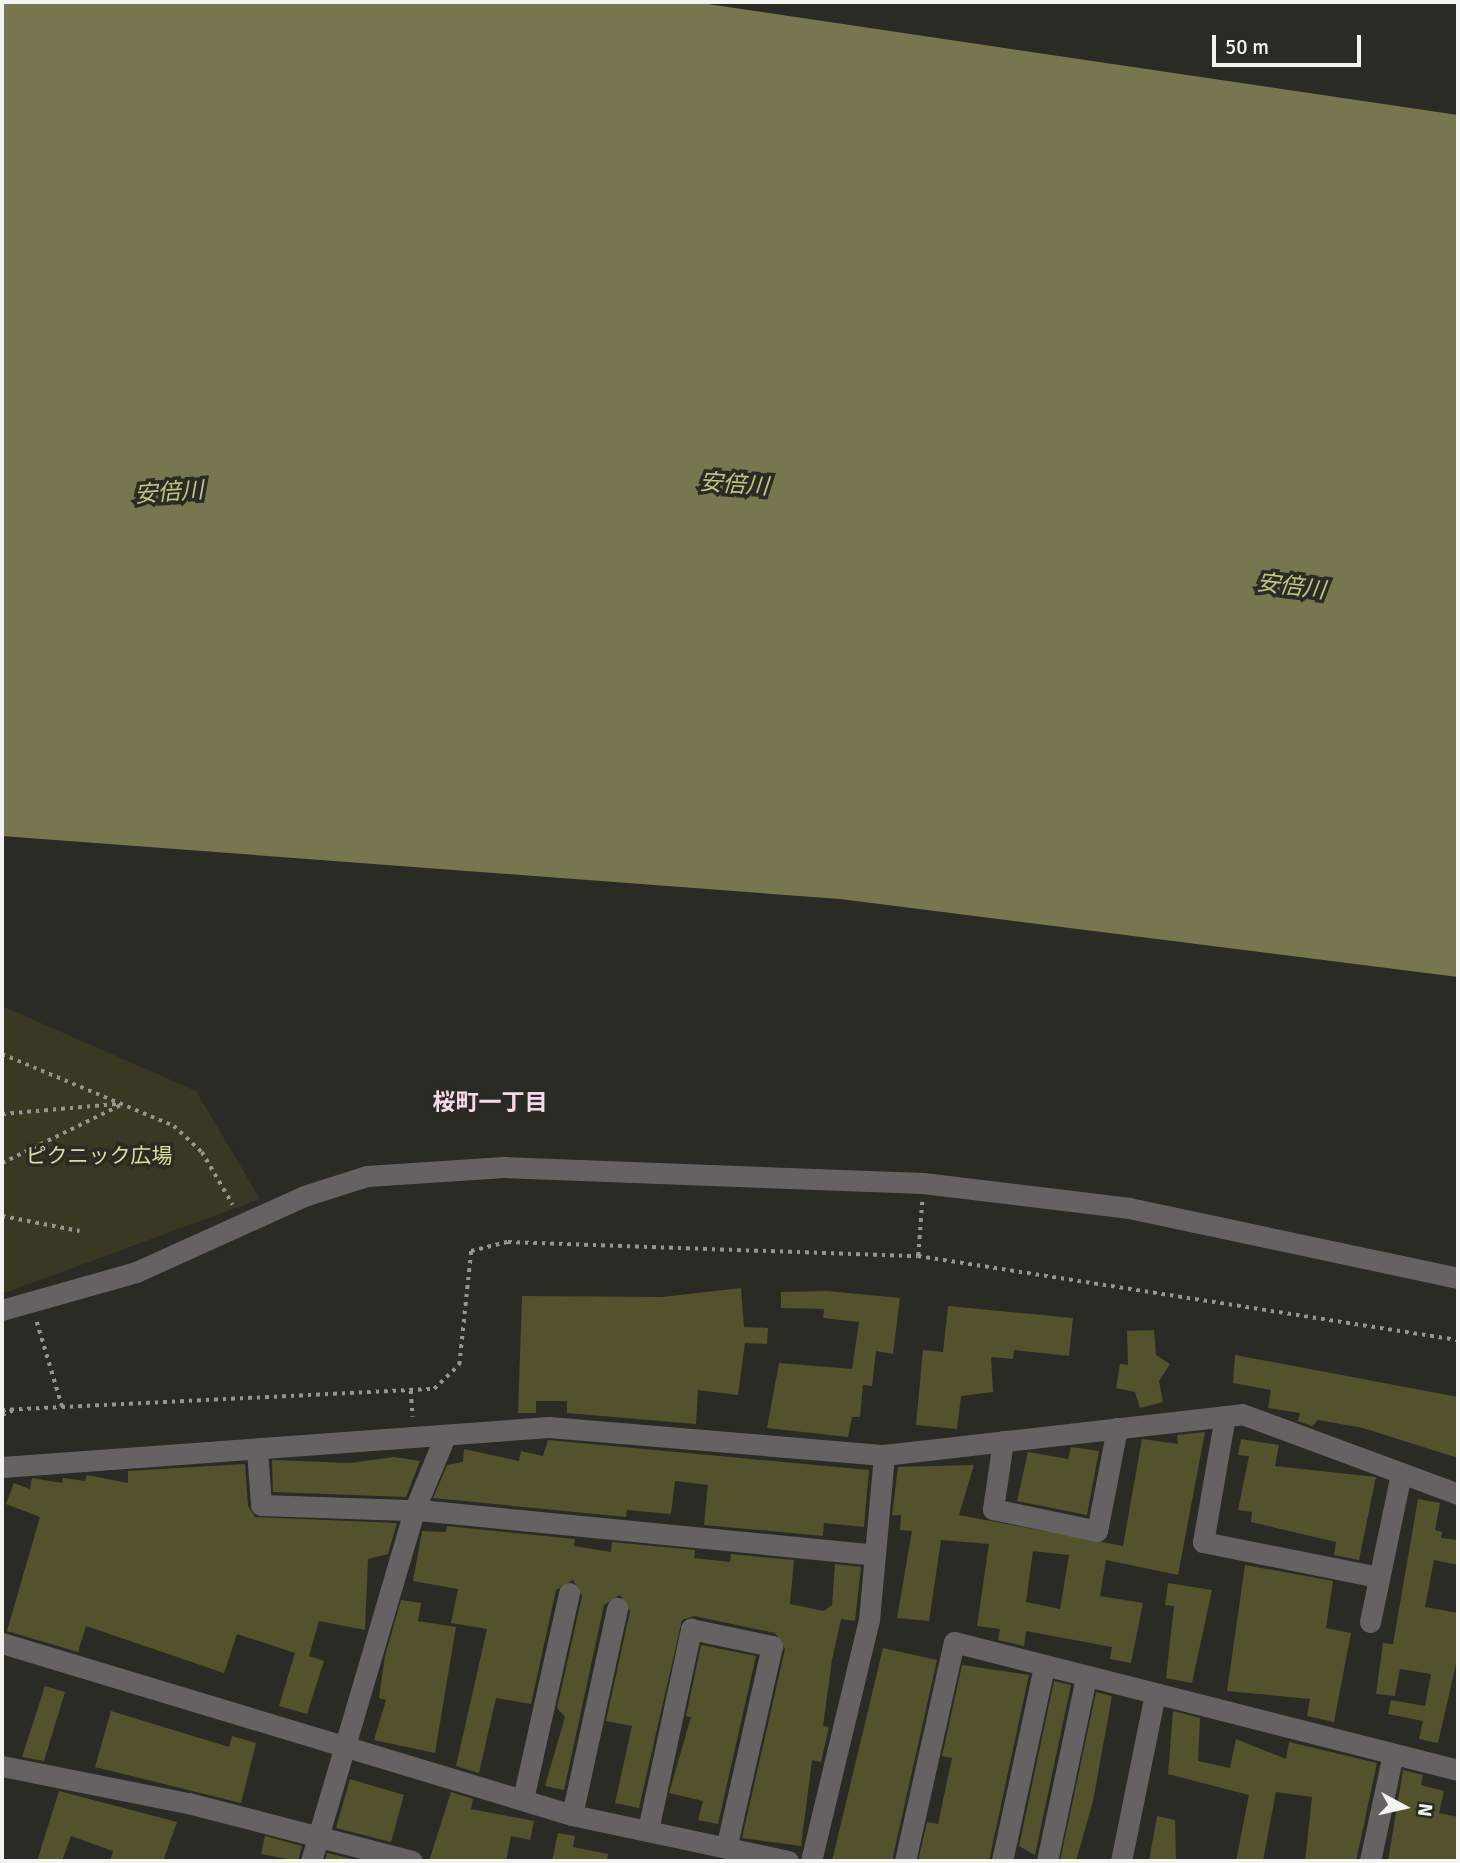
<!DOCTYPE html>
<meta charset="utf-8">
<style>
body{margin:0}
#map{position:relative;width:1460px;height:1863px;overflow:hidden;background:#2b2b25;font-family:Signika,"Noto Sans JP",sans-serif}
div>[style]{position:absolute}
.green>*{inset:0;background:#393823}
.water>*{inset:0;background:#77764f}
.building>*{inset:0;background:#53522d}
.path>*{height:3.5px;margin-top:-1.75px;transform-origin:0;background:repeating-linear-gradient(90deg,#969691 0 3.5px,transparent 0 8.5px)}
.minor>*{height:21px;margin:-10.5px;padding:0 10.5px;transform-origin:10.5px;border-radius:10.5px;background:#666264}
span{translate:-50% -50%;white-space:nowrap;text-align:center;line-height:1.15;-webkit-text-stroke:7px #2b2b25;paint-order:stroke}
.park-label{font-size:21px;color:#dfdd9b}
.water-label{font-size:23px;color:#c4c381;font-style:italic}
.neighbourhood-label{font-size:23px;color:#f6d8ea;font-weight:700}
.frame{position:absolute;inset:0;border:4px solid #f3f3ef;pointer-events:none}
.north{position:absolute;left:1369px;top:1772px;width:70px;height:70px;-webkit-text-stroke:5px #2b2b25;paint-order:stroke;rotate:98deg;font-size:19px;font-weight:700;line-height:28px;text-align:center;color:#f3f3ef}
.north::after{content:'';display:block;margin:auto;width:24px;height:32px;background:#f3f3ef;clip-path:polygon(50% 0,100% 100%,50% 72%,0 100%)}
.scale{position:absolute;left:1212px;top:35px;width:149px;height:32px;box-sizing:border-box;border:4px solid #f3f3ef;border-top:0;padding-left:9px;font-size:21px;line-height:24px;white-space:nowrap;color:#f3f3ef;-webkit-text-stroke:5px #2b2b25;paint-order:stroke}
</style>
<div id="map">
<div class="green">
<div style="clip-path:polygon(2px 1006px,196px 1091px,260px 1199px,2px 1294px)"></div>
</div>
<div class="water">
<div style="clip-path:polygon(2px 2px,694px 2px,1458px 115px,1458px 977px,840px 899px,2px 836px)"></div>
</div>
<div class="building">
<div style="clip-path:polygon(741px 1288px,744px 1327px,768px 1328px,767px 1344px,745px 1343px,738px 1395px,698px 1390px,696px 1424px,567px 1413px,567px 1401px,536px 1401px,536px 1413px,518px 1413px,522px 1296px,662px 1297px)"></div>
<div style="clip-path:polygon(827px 1291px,900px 1298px,893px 1354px,876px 1351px,872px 1386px,863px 1385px,860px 1417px,852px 1417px,848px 1437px,767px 1428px,779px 1363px,852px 1369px,859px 1322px,823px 1318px,824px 1309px,781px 1308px,781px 1292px)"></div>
<div style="clip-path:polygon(948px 1306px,1073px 1318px,1069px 1356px,1014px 1350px,1013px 1359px,991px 1357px,993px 1392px,961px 1396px,957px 1429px,916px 1425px,923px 1350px,943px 1352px)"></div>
<div style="clip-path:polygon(1154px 1330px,1156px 1355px,1170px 1364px,1159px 1381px,1163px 1402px,1140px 1408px,1135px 1392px,1116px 1388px,1120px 1364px,1128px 1365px,1127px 1331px)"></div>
<div style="clip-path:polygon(1235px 1355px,1458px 1397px,1458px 1458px,1363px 1428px,1318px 1420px,1312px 1426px,1298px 1421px,1300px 1413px,1268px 1408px,1271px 1390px,1233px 1383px)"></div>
<div style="clip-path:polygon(evenodd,1205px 1432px,1178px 1575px,1106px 1560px,1100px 1596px,1143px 1603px,1131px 1663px,1110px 1659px,1112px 1647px,1026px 1631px,1024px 1646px,998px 1640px,1000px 1629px,977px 1626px,989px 1544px,941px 1540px,929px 1621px,897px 1618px,912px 1531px,900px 1530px,901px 1515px,892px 1515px,898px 1467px,974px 1465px,959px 1515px,1123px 1546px,1142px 1439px,1178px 1444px,1177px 1435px,1205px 1432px,1033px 1551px,1069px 1555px,1060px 1609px,1026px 1602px,1033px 1551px)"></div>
<div style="clip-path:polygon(1241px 1439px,1279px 1445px,1275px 1466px,1376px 1477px,1359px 1560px,1334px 1555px,1336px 1542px,1251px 1522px,1252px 1512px,1238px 1510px,1249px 1456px,1238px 1455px)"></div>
<div style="clip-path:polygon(548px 1440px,869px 1470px,864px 1527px,824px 1523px,823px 1536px,704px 1525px,708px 1485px,675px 1481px,671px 1514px,627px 1510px,626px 1517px,433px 1498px,447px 1465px,463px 1462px,464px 1449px,519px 1461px,521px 1451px,543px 1456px)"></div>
<div style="clip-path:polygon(1071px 1447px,1099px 1451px,1087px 1515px,1017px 1501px,1028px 1452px,1068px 1459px)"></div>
<div style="clip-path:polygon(394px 1457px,420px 1461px,406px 1497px,273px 1492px,272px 1460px,350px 1463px)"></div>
<div style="clip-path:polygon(245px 1464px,248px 1506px,255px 1517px,397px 1523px,388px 1554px,368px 1559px,365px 1630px,319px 1621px,309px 1656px,324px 1661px,307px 1714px,279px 1706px,295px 1653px,237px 1634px,224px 1673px,86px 1626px,78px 1652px,7px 1631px,40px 1517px,6px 1504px,14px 1483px,30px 1489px,32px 1478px,62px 1483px,63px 1478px,85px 1481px,87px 1475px,128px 1483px,128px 1471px)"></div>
<div style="clip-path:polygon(1418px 1499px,1440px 1503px,1435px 1530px,1442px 1532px,1441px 1538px,1458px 1540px,1458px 1565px,1434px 1560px,1425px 1607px,1458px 1613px,1458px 1655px,1438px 1743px,1419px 1739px,1423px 1721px,1388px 1714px,1391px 1700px,1425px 1706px,1431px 1674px,1400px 1669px,1395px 1696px,1376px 1694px,1383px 1643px,1393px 1644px)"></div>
<div style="clip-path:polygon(447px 1526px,575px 1539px,574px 1546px,611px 1552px,612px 1542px,695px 1550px,694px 1558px,730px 1562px,731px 1554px,794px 1560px,790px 1604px,824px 1611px,832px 1605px,835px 1564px,861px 1567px,855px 1621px,841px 1619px,832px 1660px,823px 1726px,829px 1727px,821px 1762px,812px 1760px,801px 1846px,742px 1838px,785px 1649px,775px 1633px,694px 1616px,682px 1620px,639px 1808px,615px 1803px,632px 1726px,606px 1721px,630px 1611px,620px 1595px,604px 1605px,564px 1790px,545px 1786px,565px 1717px,557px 1708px,582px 1596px,573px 1580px,556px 1590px,531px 1704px,496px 1698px,479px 1773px,456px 1766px,487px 1629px,451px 1623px,458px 1589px,413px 1581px,422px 1531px,446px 1532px)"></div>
<div style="clip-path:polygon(1245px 1565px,1333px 1581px,1326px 1628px,1351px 1633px,1334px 1722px,1307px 1716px,1310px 1699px,1227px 1691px)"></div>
<div style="clip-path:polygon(1168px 1583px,1212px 1590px,1192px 1683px,1166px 1678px,1174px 1606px,1165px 1605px)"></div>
<div style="clip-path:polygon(401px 1600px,421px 1603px,418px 1621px,456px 1627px,435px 1753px,374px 1740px,386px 1700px,379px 1698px,385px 1656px)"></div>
<div style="clip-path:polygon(701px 1645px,756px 1656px,718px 1824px,698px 1820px,703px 1801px,669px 1793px,691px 1717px,686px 1716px)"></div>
<div style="clip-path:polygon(883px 1648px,937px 1660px,892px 1861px,832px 1861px)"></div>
<div style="clip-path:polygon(962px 1665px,1029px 1675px,989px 1861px,918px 1861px,927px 1822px,938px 1824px,952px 1758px,942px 1756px)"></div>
<div style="clip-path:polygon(1054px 1681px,1071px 1685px,1035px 1855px,1019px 1846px)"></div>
<div style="clip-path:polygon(45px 1686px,65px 1692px,44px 1761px,22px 1757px)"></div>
<div style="clip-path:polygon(1096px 1692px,1112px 1696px,1093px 1801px,1076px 1861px,1060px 1861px)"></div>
<div style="clip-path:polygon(111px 1711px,229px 1747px,232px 1736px,256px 1743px,241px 1803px,95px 1767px)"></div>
<div style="clip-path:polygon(1173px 1711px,1200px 1718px,1198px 1761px,1230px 1768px,1236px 1739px,1286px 1759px,1289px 1742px,1377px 1763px,1356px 1861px,1305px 1861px,1312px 1797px,1276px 1792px,1263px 1861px,1236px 1861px,1249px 1795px,1168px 1774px)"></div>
<div style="clip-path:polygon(1403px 1770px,1423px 1775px,1421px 1785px,1444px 1791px,1439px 1813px,1458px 1817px,1458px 1861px,1388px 1861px)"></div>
<div style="clip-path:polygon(350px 1779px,404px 1795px,391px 1842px,336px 1828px)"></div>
<div style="clip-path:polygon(59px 1791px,177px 1822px,163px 1861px,110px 1861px,113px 1851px,71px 1836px,62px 1861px,37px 1861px)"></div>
<div style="clip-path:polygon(451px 1792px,473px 1799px,471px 1809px,534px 1821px,530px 1840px,511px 1836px,506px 1861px,429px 1861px)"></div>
<div style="clip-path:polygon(1157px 1816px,1175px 1820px,1176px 1861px,1149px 1861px)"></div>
<div style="clip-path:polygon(558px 1833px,575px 1836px,573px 1847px,608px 1854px,607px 1861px,552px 1861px)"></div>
<div style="clip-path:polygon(265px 1836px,302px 1846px,298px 1861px,261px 1854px)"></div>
<div style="clip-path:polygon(327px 1853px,361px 1861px,325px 1861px)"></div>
</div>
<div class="path">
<div style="left:2px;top:1054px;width:186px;rotate:22.7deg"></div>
<div style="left:174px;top:1126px;width:38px;rotate:43deg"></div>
<div style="left:202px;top:1152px;width:61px;rotate:59.7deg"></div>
<div style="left:2px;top:1114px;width:115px;rotate:-5deg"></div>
<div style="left:2px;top:1163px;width:135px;rotate:-26deg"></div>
<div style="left:2px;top:1216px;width:79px;rotate:10.9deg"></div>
<div style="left:918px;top:1256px;width:54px;rotate:-85.8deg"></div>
<div style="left:37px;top:1322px;width:88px;rotate:73.4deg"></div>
<div style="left:411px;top:1391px;width:26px;rotate:86deg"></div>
<div style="left:2px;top:1410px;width:433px;rotate:-2.8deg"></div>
<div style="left:434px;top:1389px;width:35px;rotate:-44deg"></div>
<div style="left:459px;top:1365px;width:115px;rotate:-84deg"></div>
<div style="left:471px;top:1251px;width:38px;rotate:-14deg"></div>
<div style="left:508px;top:1242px;width:410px;rotate:2deg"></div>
<div style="left:918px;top:1256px;width:546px;rotate:8.84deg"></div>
<div style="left:2px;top:1415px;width:11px;rotate:-22deg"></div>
</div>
<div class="minor">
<div style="left:2px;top:1310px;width:139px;rotate:-15.8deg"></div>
<div style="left:136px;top:1272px;width:184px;rotate:-24.3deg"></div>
<div style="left:304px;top:1196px;width:66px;rotate:-17.6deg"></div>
<div style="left:367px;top:1176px;width:137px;rotate:-3.8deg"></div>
<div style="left:504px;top:1167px;width:419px;rotate:2.2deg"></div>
<div style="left:923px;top:1183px;width:208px;rotate:6.9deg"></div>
<div style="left:1129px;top:1208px;width:336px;rotate:12deg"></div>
<div style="left:1225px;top:1416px;width:128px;rotate:99.9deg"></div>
<div style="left:1203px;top:1542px;width:178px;rotate:11.3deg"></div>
<div style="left:1003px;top:1441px;width:69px;rotate:98.4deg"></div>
<div style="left:993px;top:1509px;width:106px;rotate:11.9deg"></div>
<div style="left:1097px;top:1531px;width:105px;rotate:-79deg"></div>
<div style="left:257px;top:1450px;width:55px;rotate:85.8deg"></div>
<div style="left:261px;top:1505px;width:168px;rotate:2deg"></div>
<div style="left:429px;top:1511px;width:448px;rotate:5.6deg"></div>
<div style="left:2px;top:1467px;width:548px;rotate:-4.18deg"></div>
<div style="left:549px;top:1427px;width:336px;rotate:4.8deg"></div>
<div style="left:884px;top:1455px;width:360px;rotate:-6.5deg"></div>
<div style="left:1242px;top:1414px;width:230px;rotate:20.3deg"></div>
<div style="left:1370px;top:1622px;width:152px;rotate:-78.2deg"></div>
<div style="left:2px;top:1643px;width:595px;rotate:16.79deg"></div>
<div style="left:572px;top:1815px;width:221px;rotate:12deg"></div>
<div style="left:2px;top:1766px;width:190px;rotate:11.3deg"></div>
<div style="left:188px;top:1803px;width:231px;rotate:14.5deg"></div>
<div style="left:523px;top:1799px;width:211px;rotate:-77.4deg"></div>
<div style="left:572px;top:1815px;width:212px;rotate:-77.7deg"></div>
<div style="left:648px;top:1830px;width:206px;rotate:-77.9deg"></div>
<div style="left:691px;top:1629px;width:83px;rotate:11.9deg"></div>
<div style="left:772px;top:1646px;width:207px;rotate:102.8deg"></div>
<div style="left:311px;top:1861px;width:365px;rotate:-73.6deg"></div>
<div style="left:414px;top:1511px;width:81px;rotate:-67.5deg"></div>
<div style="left:811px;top:1861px;width:248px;rotate:-76.5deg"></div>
<div style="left:869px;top:1620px;width:166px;rotate:-84.8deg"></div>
<div style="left:905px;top:1861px;width:224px;rotate:-77.4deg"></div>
<div style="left:954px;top:1642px;width:520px;rotate:14.25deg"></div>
<div style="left:1002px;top:1861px;width:199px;rotate:-77.8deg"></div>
<div style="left:1047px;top:1861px;width:188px;rotate:-78deg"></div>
<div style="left:1121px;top:1861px;width:170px;rotate:-78.5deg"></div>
<div style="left:1370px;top:1861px;width:109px;rotate:-77.9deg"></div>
</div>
<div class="park-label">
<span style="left:99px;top:1156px">ピクニック広場</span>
</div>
<div class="water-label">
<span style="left:734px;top:485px;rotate:4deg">安倍川</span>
<span style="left:169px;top:493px;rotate:-4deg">安倍川</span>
<span style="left:1291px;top:587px;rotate:7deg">安倍川</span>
</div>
<div class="neighbourhood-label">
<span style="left:490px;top:1103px">桜町一丁目</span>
</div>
<div class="frame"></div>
<div class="north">N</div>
<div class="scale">50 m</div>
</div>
